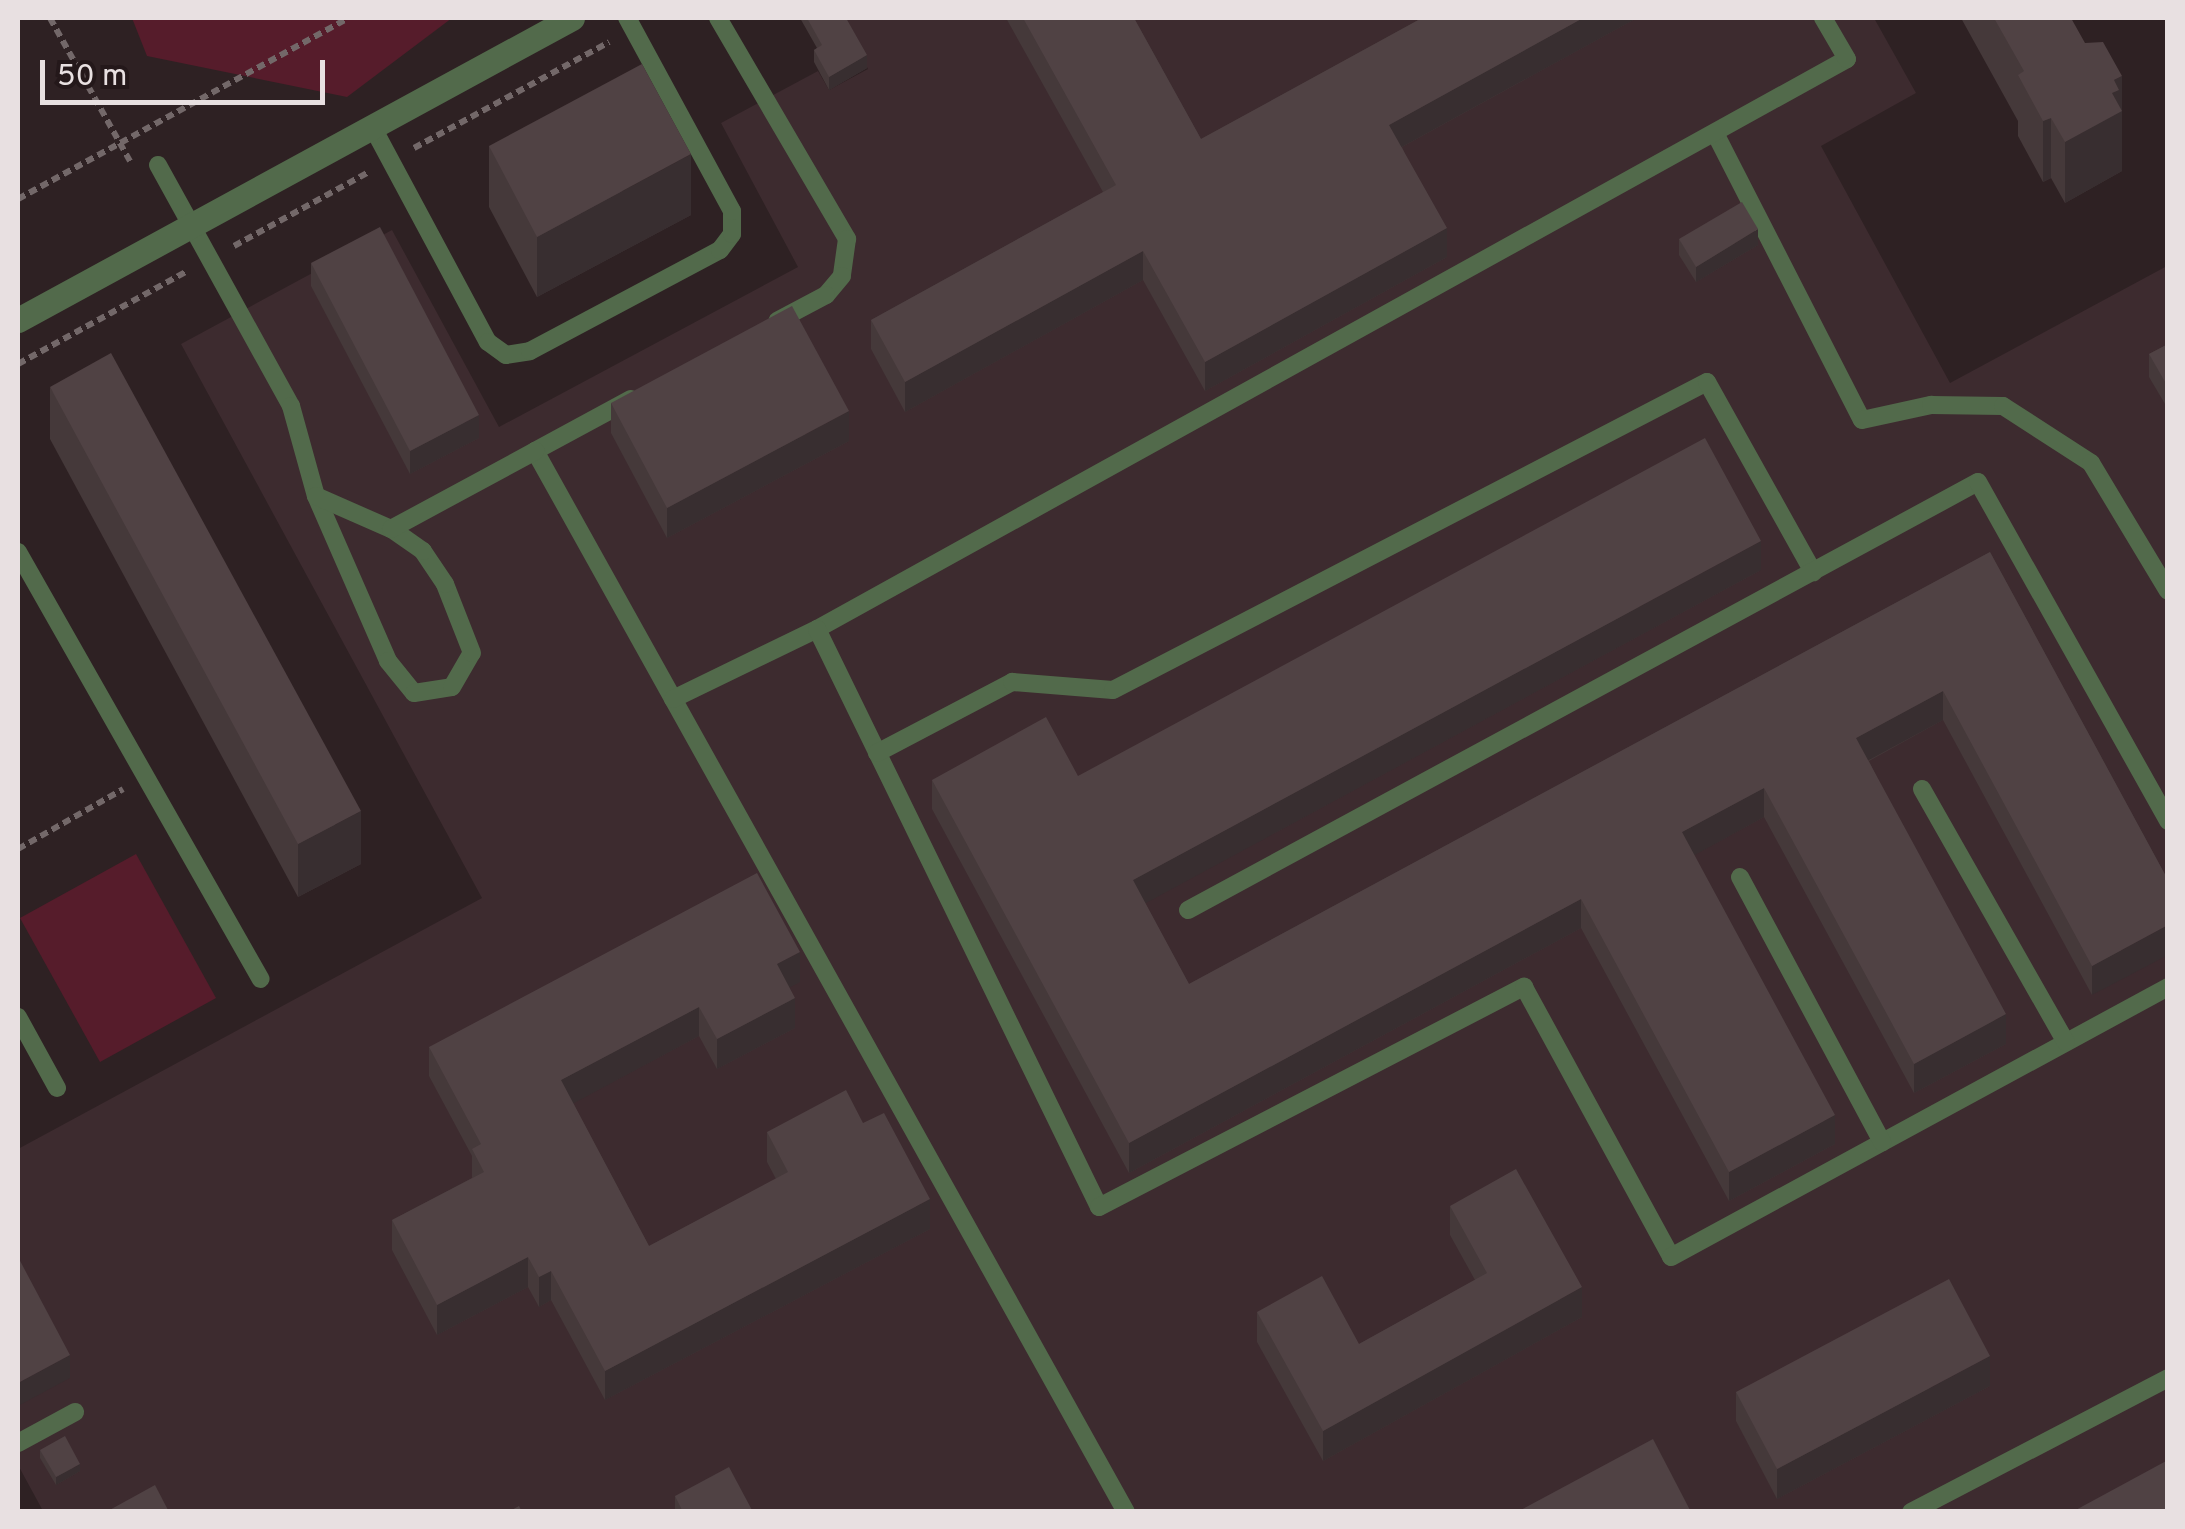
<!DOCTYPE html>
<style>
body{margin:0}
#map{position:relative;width:2185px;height:1529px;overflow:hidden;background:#2e2123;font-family:Overpass,sans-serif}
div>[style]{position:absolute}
.built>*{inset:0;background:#3d2b2f}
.green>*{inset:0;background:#561c2b}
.path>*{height:6px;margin-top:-3px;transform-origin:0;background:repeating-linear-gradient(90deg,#736869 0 8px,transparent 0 13px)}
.lane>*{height:18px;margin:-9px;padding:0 9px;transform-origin:9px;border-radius:9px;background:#526a4b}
.street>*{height:25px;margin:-12.5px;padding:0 12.5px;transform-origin:12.5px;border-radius:12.5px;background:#526a4b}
.wall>*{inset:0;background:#45393a}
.shaded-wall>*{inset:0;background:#382e30}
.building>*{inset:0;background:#504244}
span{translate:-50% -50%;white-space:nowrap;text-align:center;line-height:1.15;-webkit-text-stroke:9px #24181a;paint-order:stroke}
.frame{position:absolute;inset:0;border:20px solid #e8e0e1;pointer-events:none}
.scale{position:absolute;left:40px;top:60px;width:285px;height:45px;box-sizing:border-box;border:5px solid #e8e0e1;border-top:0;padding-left:12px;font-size:30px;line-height:35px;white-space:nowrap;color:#e8e0e1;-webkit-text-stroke:8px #24181a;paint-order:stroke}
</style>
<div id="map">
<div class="built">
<div style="clip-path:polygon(841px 18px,1874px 18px,1916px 93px,1821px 146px,1950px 383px,2167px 266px,2167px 1511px,43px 1511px,18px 1465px,18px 1149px,482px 898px,181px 344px,392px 230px,499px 427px,798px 267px,721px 123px,818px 71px,829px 90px,868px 69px)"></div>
</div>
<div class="green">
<div style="clip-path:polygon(132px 18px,452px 18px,347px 97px,147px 56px)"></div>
<div style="clip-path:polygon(136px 854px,216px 998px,100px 1062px,20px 918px)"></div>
</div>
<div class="path">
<div style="left:50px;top:18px;width:164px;rotate:60.8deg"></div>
<div style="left:414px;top:148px;width:222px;rotate:-28.5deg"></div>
<div style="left:18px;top:199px;width:377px;rotate:-28.7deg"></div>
<div style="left:234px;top:246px;width:152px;rotate:-28.8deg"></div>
<div style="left:18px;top:364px;width:193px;rotate:-28.8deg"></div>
<div style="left:18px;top:849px;width:121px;rotate:-29.7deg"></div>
</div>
<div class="lane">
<div style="left:718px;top:18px;width:256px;rotate:59.7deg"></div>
<div style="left:847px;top:239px;width:37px;rotate:98deg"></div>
<div style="left:842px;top:276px;width:25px;rotate:130deg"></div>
<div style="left:826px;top:295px;width:55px;rotate:152deg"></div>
<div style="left:372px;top:126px;width:245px;rotate:61.8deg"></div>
<div style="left:488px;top:342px;width:22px;rotate:36deg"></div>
<div style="left:506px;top:355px;width:24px;rotate:-9deg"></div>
<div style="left:530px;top:351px;width:215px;rotate:-28deg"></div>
<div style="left:720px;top:250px;width:20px;rotate:-53deg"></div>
<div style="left:732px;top:234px;width:23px;rotate:-90deg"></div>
<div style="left:732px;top:211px;width:220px;rotate:-118.5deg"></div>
<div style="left:1715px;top:133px;width:322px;rotate:62.9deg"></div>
<div style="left:1862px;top:420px;width:71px;rotate:-12.3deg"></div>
<div style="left:1931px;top:405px;width:72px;rotate:0.8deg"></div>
<div style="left:2003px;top:406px;width:105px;rotate:32.9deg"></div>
<div style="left:2091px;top:463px;width:149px;rotate:59deg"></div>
<div style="left:158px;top:165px;width:275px;rotate:61.1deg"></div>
<div style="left:291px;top:406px;width:93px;rotate:74.5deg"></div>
<div style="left:316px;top:496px;width:180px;rotate:66.4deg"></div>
<div style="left:388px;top:661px;width:41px;rotate:50.9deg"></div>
<div style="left:414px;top:693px;width:38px;rotate:-9deg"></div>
<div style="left:452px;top:687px;width:39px;rotate:-60deg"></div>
<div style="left:472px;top:653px;width:74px;rotate:-111.4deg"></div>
<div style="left:445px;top:584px;width:40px;rotate:-124deg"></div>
<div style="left:423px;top:551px;width:39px;rotate:-145deg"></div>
<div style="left:391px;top:529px;width:82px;rotate:-156.3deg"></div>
<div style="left:631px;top:399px;width:109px;rotate:151.6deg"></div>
<div style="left:535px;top:451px;width:1214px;rotate:60.88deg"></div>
<div style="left:391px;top:529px;width:164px;rotate:-28.4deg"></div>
<div style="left:18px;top:552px;width:491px;rotate:60.4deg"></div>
<div style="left:817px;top:629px;width:1177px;rotate:-28.96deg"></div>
<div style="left:1847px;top:59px;width:48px;rotate:-120.3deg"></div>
<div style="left:673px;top:699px;width:160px;rotate:-25.9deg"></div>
<div style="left:817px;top:629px;width:643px;rotate:63.99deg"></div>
<div style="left:1099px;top:1207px;width:479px;rotate:-27.4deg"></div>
<div style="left:1524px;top:987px;width:307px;rotate:61.4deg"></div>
<div style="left:1671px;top:1257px;width:566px;rotate:-28.51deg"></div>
<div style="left:877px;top:753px;width:153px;rotate:-27.7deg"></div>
<div style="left:1012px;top:682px;width:101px;rotate:4.5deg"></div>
<div style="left:1113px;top:690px;width:669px;rotate:-27.41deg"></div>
<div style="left:1707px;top:382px;width:218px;rotate:60.8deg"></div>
<div style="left:1922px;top:789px;width:291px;rotate:60.4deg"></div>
<div style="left:1740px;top:877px;width:301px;rotate:61.8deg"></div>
<div style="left:1188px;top:910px;width:898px;rotate:-28.45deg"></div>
<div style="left:1978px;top:482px;width:389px;rotate:60.7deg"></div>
<div style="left:18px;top:1017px;width:81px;rotate:61.2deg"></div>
<div style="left:18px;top:1443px;width:65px;rotate:-28.5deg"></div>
<div style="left:1911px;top:1512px;width:290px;rotate:-27.5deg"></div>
</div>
<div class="street">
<div style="left:18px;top:320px;width:631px;rotate:-28.6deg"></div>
</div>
<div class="wall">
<div style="clip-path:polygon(800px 18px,846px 18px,867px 68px,829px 90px,814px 62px,814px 50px,817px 48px)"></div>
<div style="clip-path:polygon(1006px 18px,1134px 18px,1201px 139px,1422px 18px,1637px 18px,1402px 147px,1447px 257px,1205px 391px,1143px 280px,905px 412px,871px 349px,871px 320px,1103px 192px)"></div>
<div style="clip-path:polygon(1961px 18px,2071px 18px,2122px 171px,2065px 203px,2051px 178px,2043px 182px,2018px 136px,2018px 121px)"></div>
<div style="clip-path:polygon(489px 146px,691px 215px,537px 297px,489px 207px)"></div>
<div style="clip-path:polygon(1679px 239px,1758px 245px,1696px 282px,1679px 255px)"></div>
<div style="clip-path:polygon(311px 263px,479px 438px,410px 474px,311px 286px)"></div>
<div style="clip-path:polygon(2168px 344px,2168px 409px,2149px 377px,2149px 354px)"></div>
<div style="clip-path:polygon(50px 387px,361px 864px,298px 897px,50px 439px)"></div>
<div style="clip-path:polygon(611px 403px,849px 441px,667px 538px,611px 433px)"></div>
<div style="clip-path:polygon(1990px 552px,2168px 880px,2092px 995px,1943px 720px,1869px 761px,2006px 1044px,1914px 1093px,1764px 817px,1694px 855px,1835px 1144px,1729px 1201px,1581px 928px,1129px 1173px,932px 809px,932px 780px,1078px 776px,1761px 570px,1145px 903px,1189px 984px)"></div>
<div style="clip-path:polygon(800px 982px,789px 987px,795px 1028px,717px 1069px,699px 1036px,573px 1103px,649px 1246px,776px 1179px,767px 1162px,767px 1132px,863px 1123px,930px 1229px,605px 1400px,551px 1300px,539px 1307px,528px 1287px,437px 1335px,392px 1250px,392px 1220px,472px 1178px,472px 1156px,429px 1076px,429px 1047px)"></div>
<div style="clip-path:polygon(1450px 1206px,1582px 1317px,1323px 1461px,1257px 1342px,1257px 1312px,1359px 1344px,1475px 1280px,1450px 1235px)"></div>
<div style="clip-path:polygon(1990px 1386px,1777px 1499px,1736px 1421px,1736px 1392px)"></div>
<div style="clip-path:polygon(40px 1450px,80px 1471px,56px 1485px,40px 1458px)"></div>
<div style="clip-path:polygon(675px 1496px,753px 1512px,675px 1512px)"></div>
</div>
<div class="shaded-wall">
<div style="clip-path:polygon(1583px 18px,1637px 18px,1389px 154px,1389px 125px)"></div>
<div style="clip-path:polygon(867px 55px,867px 68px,829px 90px,829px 77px)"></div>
<div style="clip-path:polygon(2122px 76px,2122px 171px,2065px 203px,2065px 142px,2114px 80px)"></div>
<div style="clip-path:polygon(2051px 118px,2051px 178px,2043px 182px,2043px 121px)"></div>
<div style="clip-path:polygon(691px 154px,691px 215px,537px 297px,537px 237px)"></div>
<div style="clip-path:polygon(1447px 228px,1447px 257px,1205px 391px,1205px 362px)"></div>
<div style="clip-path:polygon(1758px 229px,1758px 245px,1696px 282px,1696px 267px)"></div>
<div style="clip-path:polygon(1143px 251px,1143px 280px,905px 412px,905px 382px)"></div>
<div style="clip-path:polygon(849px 411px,849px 441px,667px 538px,667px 508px)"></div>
<div style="clip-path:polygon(479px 415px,479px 438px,410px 474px,410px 451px)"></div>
<div style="clip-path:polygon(1761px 541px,1761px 570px,1133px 910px,1133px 880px)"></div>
<div style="clip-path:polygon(1943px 691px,1943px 720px,1856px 767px,1856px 738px)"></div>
<div style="clip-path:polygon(1764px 788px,1764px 817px,1682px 862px,1682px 832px)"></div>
<div style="clip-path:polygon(361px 811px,361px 864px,298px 897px,298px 844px)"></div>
<div style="clip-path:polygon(1581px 899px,1581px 928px,1129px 1173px,1129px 1143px)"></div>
<div style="clip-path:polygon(2168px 925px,2168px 955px,2092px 995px,2092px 966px)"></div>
<div style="clip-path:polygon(800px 952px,800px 982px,777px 994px,777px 964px)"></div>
<div style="clip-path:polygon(795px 998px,795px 1028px,717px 1069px,717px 1039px)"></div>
<div style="clip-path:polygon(699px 1007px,699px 1036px,561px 1110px,561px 1080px)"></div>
<div style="clip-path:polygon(2006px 1014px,2006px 1044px,1914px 1093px,1914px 1064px)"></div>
<div style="clip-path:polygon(1835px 1115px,1835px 1144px,1729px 1201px,1729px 1172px)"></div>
<div style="clip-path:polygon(930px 1199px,930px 1229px,605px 1400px,605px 1371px)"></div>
<div style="clip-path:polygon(528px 1257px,528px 1287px,437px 1335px,437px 1305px)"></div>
<div style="clip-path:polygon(551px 1271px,551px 1300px,539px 1307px,539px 1277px)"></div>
<div style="clip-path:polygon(1582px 1287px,1582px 1317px,1323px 1461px,1323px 1431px)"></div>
<div style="clip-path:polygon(70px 1355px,70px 1378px,18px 1406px,18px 1383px)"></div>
<div style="clip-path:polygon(1990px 1356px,1990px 1386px,1777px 1499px,1777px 1469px)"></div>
<div style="clip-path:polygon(80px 1464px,80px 1471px,56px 1485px,56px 1477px)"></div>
</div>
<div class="building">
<div style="clip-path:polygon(807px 18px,846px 18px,867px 55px,829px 77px,814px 50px,822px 45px)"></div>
<div style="clip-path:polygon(1023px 18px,1134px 18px,1201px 139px,1422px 18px,1583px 18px,1389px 125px,1447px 228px,1205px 362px,1143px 251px,905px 382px,871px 320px,1116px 185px)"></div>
<div style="clip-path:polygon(1994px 18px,2071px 18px,2085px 43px,2103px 42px,2122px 76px,2114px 80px,2119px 90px,2112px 93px,2122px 111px,2065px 142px,2051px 118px,2043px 121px,2018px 75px,2024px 71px)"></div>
<div style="clip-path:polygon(642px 64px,691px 154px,537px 237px,489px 146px)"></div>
<div style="clip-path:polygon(1742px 202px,1758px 229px,1696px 267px,1679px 239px)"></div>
<div style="clip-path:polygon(380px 227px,479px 415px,410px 451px,311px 263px)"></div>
<div style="clip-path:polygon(792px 306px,849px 411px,667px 508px,611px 403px)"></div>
<div style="clip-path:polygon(2168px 344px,2168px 387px,2149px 354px)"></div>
<div style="clip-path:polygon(111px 353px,361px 811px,298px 844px,50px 387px)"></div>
<div style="clip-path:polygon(1705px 438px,1761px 541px,1133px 880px,1189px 984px,1990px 552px,2168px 880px,2168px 925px,2092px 966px,1943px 691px,1856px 738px,2006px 1014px,1914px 1064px,1764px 788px,1682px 832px,1835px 1115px,1729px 1172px,1581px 899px,1129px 1143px,932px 780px,1046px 717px,1078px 776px)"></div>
<div style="clip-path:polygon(757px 873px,800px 952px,777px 964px,795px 998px,717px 1039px,699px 1007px,561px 1080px,649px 1246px,788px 1172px,767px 1132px,846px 1090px,863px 1123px,884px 1113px,930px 1199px,605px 1371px,551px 1271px,539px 1277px,528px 1257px,437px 1305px,392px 1220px,484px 1172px,472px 1149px,481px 1144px,429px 1047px)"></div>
<div style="clip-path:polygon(1516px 1169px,1582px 1287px,1323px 1431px,1257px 1312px,1322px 1276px,1359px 1344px,1487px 1273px,1450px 1206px)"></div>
<div style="clip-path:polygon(18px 1257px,70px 1355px,18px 1383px)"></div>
<div style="clip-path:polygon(1949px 1279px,1990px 1356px,1777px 1469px,1736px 1392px)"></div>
<div style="clip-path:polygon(65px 1436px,80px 1464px,56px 1477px,40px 1450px)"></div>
<div style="clip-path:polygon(1653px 1439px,1691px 1512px,1517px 1512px)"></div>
<div style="clip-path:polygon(2168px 1460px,2168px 1512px,2072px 1512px)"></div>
<div style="clip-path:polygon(729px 1467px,753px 1512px,683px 1512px,675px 1496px)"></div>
<div style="clip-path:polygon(155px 1485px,169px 1512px,106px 1512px)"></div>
<div style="clip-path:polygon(519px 1506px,522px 1512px,508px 1512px)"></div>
</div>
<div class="frame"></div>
<div class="scale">50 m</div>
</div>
